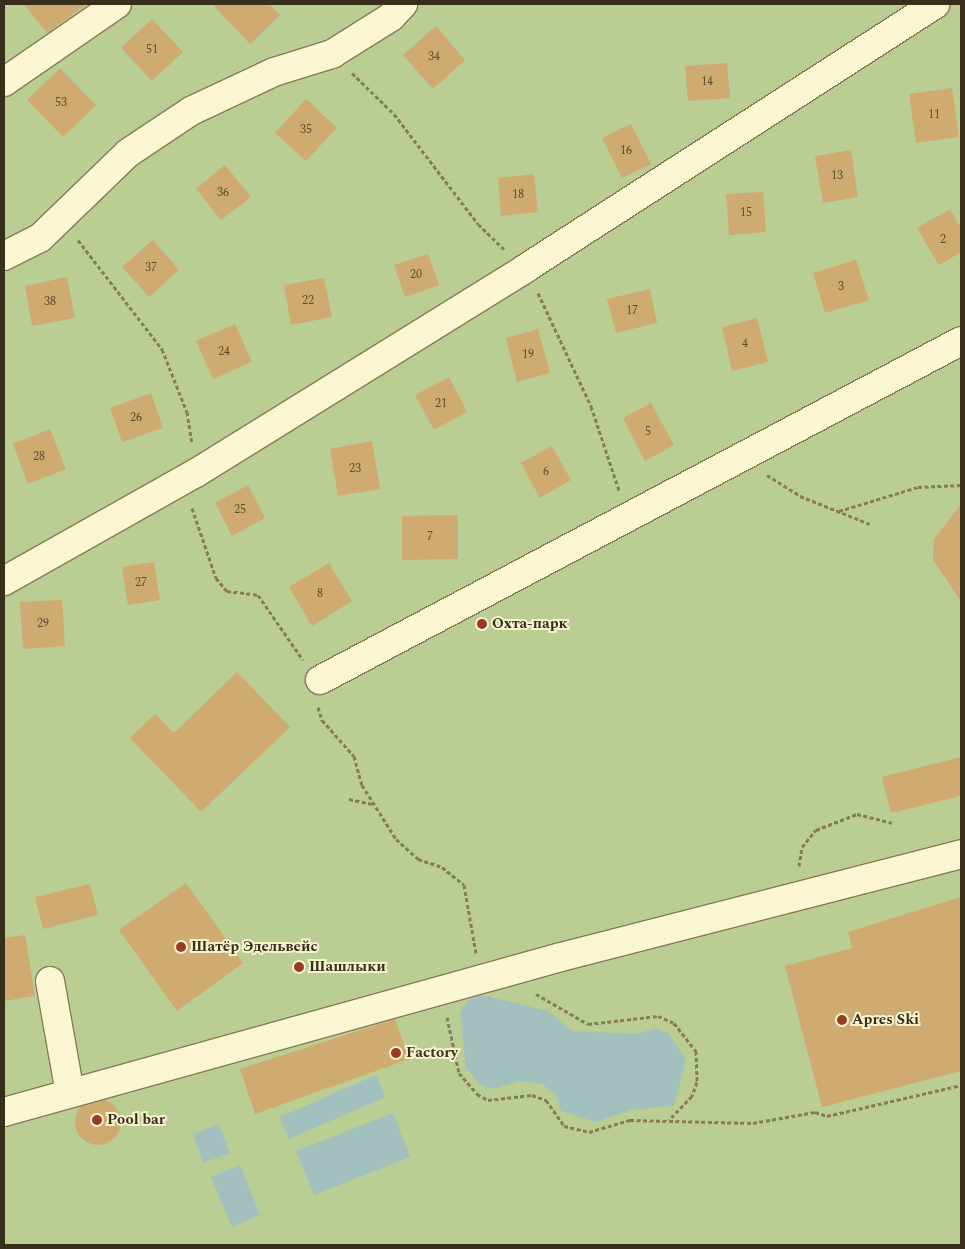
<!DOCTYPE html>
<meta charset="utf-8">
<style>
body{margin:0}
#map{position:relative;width:965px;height:1249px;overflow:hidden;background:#efeabe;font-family:Spectral,serif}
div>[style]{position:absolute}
.green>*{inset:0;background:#bacd92}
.water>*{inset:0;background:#a2c0be}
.building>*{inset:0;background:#cfab72}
.round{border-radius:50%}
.path>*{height:3px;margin-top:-1.5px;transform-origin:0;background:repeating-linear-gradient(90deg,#887b56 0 4px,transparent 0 6.5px)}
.roads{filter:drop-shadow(1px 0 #887b56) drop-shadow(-1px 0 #887b56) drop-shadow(0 1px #887b56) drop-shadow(0 -1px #887b56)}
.minor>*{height:28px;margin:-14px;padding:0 14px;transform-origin:14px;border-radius:14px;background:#faf6d1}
.dots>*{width:14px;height:14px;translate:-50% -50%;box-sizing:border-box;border:2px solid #f6f3ce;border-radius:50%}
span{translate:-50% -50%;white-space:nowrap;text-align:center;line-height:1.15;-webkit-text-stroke:4px #f6f3ce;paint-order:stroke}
.number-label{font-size:12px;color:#5d4d31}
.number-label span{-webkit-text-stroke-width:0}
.poi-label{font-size:15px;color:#372e1b;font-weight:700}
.left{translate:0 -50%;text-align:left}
.frame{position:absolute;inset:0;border:5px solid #372e1b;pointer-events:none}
</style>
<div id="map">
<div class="green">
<div style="clip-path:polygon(4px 4px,961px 4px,961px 1245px,4px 1245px)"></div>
</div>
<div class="water">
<div style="clip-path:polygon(482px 995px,548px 1011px,572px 1031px,636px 1034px,656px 1028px,668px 1033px,686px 1060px,674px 1106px,631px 1110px,596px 1122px,561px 1111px,556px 1095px,542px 1084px,521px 1081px,493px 1089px,480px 1084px,466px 1068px,460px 1013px,469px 999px)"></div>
<div style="clip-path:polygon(376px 1075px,386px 1097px,289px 1139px,280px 1117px)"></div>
<div style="clip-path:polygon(393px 1113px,410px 1157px,314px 1195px,296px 1151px)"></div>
<div style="clip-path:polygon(219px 1124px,230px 1153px,203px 1163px,193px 1134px)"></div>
<div style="clip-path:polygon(240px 1165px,260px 1215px,232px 1227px,211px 1177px)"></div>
</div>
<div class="building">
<div style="clip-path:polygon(24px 4px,87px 4px,47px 33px)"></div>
<div style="clip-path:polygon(212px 4px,269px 4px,280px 15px,250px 44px)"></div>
<div style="clip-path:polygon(152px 19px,183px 52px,152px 81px,121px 48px)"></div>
<div style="clip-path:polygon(436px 26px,465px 60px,433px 89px,403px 55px)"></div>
<div style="clip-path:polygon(727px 63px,730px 98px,688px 101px,685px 66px)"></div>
<div style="clip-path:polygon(60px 68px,96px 105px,63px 137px,27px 100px)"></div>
<div style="clip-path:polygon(952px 88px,959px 137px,916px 143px,909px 94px)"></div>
<div style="clip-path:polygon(306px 99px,337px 128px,306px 161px,275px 133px)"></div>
<div style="clip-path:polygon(631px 124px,651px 164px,622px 178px,602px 138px)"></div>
<div style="clip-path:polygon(851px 150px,858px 197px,823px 203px,815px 156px)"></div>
<div style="clip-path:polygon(225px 165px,251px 197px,221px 220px,196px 189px)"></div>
<div style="clip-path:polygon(534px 174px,538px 212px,501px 216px,498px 178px)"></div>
<div style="clip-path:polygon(763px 192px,766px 232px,729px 235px,726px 194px)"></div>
<div style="clip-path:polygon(950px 209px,961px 228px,961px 252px,939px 265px,917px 228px)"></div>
<div style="clip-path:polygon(153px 240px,179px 270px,149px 297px,122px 267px)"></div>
<div style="clip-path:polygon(428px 254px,439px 285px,405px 297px,394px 265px)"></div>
<div style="clip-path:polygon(856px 260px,869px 300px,825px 313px,813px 273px)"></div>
<div style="clip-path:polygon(67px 277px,75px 318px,32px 326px,25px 286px)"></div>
<div style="clip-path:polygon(324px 278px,332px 317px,291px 325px,284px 285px)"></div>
<div style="clip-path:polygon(650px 289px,657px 323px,616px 333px,607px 299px)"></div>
<div style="clip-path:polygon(757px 318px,768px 362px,732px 371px,722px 327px)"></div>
<div style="clip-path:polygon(235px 324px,252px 362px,213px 379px,196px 341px)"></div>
<div style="clip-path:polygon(538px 329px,550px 373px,517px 382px,506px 338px)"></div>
<div style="clip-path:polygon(449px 377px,467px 412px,434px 430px,415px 395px)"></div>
<div style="clip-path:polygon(151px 393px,163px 428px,122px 442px,110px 408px)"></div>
<div style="clip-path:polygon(651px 403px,674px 445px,645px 461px,623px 418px)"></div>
<div style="clip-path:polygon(50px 429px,66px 469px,28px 484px,13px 444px)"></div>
<div style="clip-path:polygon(372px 441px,380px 489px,338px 496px,330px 449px)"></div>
<div style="clip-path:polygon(552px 446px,571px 480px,540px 498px,521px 463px)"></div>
<div style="clip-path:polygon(248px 485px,265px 518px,232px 536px,215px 503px)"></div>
<div style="clip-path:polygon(961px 504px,961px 601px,933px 560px,934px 539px)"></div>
<div style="clip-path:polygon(458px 515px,458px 559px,402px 560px,402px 516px)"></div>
<div style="clip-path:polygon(154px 562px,160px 600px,128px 605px,122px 567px)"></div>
<div style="clip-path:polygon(329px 563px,352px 601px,312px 626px,289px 587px)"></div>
<div style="clip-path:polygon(62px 600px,65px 646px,23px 649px,20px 602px)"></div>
<div style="clip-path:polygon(237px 672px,290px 727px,201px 812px,130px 738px,155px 714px,174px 733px)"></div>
<div style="clip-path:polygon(961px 757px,961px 796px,891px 813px,882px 777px)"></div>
<div style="clip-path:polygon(186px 883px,243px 963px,177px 1011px,119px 930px)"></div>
<div style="clip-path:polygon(90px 884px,98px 915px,43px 929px,35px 897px)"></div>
<div style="clip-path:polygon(961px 897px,961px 1071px,822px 1107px,785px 966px,852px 948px,848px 932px)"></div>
<div style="clip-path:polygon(25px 935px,35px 996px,4px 1001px,4px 938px)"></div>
<div style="clip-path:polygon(395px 1019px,409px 1059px,255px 1114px,240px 1069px)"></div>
<div class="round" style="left:75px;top:1099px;width:46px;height:46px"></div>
</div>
<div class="path">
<div style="left:352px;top:73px;width:59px;rotate:44.3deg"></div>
<div style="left:394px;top:114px;width:138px;rotate:52.6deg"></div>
<div style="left:478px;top:224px;width:36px;rotate:44deg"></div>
<div style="left:78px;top:240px;width:138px;rotate:52.4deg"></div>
<div style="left:162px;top:349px;width:68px;rotate:68.4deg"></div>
<div style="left:187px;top:412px;width:31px;rotate:81deg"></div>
<div style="left:538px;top:293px;width:125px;rotate:64.9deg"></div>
<div style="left:591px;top:406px;width:89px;rotate:71.6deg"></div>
<div style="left:767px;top:475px;width:39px;rotate:32deg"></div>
<div style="left:800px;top:496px;width:75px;rotate:21.8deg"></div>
<div style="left:192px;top:508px;width:74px;rotate:71.1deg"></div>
<div style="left:216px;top:578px;width:17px;rotate:50deg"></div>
<div style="left:227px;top:591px;width:31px;rotate:7deg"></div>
<div style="left:258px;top:595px;width:79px;rotate:55.3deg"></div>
<div style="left:839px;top:511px;width:83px;rotate:-16.9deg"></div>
<div style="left:918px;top:487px;width:43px;rotate:-2.7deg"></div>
<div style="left:318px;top:707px;width:14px;rotate:73deg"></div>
<div style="left:322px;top:720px;width:48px;rotate:48.4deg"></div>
<div style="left:354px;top:756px;width:30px;rotate:75deg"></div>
<div style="left:362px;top:785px;width:64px;rotate:57.8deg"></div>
<div style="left:396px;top:839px;width:30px;rotate:42deg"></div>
<div style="left:418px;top:859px;width:25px;rotate:18deg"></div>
<div style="left:442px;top:867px;width:28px;rotate:39deg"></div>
<div style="left:464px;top:885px;width:69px;rotate:80deg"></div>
<div style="left:349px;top:799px;width:25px;rotate:12deg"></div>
<div style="left:799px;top:866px;width:19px;rotate:-81deg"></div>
<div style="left:802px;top:847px;width:22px;rotate:-51deg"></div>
<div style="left:816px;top:830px;width:44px;rotate:-21.3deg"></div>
<div style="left:857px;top:814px;width:36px;rotate:14deg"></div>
<div style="left:536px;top:994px;width:60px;rotate:30deg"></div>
<div style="left:588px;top:1024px;width:70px;rotate:-6.5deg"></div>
<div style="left:658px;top:1016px;width:17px;rotate:24deg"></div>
<div style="left:674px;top:1023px;width:36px;rotate:52deg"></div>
<div style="left:696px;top:1051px;width:31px;rotate:88deg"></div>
<div style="left:697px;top:1082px;width:15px;rotate:110deg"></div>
<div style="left:692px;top:1096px;width:33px;rotate:134deg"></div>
<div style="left:447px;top:1017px;width:57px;rotate:77.9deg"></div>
<div style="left:459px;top:1073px;width:28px;rotate:49deg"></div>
<div style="left:477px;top:1094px;width:13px;rotate:29deg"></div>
<div style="left:488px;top:1100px;width:44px;rotate:-6.5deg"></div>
<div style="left:532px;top:1095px;width:15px;rotate:20deg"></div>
<div style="left:546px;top:1100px;width:32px;rotate:55deg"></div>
<div style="left:564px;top:1126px;width:26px;rotate:13deg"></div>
<div style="left:589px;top:1132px;width:43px;rotate:-16.3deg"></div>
<div style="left:630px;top:1120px;width:123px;rotate:1.4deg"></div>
<div style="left:753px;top:1123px;width:63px;rotate:-10.1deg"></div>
<div style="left:815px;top:1112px;width:13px;rotate:18deg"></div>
<div style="left:827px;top:1116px;width:138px;rotate:-13deg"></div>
</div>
<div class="roads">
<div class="minor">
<div style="left:4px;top:82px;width:137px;rotate:-34.6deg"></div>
<div style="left:4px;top:256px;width:40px;rotate:-26.6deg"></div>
<div style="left:40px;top:238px;width:122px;rotate:-44deg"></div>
<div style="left:128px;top:153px;width:76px;rotate:-33.7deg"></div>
<div style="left:191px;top:111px;width:92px;rotate:-25.2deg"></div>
<div style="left:274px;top:72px;width:61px;rotate:-17.2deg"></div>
<div style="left:332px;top:54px;width:70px;rotate:-32.1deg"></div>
<div style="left:391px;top:17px;width:18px;rotate:-47deg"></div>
<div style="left:4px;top:581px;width:220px;rotate:-29.4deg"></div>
<div style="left:196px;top:473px;width:388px;rotate:-31.8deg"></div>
<div style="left:526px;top:268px;width:487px;rotate:-32.8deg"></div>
<div style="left:320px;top:680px;width:725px;rotate:-27.87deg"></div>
<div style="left:50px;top:981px;width:114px;rotate:79.9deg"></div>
<div style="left:4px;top:1112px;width:578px;rotate:-15.55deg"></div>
<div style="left:561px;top:957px;width:413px;rotate:-14.4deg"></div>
</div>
</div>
<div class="dots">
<div style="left:482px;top:624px;background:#993b24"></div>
<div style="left:181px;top:947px;background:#993b24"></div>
<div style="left:299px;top:967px;background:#993b24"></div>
<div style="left:842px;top:1020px;background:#993b24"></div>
<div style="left:396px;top:1053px;background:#993b24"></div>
<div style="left:97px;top:1120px;background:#993b24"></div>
</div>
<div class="number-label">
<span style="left:152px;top:50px">51</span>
<span style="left:434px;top:57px">34</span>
<span style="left:707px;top:82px">14</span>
<span style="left:61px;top:103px">53</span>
<span style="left:934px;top:115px">11</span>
<span style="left:306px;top:130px">35</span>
<span style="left:626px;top:151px">16</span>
<span style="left:837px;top:176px">13</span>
<span style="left:223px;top:193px">36</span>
<span style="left:518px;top:195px">18</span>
<span style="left:746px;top:213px">15</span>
<span style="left:943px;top:240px">2</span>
<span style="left:151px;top:268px">37</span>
<span style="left:416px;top:275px">20</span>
<span style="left:841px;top:287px">3</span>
<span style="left:308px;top:301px">22</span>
<span style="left:50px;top:302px">38</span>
<span style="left:632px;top:311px">17</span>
<span style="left:745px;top:344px">4</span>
<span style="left:224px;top:352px">24</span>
<span style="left:528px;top:355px">19</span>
<span style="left:441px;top:404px">21</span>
<span style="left:136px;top:418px">26</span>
<span style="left:648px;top:432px">5</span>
<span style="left:39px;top:457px">28</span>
<span style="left:355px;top:469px">23</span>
<span style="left:546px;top:472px">6</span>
<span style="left:240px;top:510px">25</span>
<span style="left:430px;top:537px">7</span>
<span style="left:141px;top:583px">27</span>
<span style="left:320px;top:594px">8</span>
<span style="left:43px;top:624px">29</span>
</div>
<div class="poi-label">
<span class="left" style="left:492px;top:624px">Охта-парк</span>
<span class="left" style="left:191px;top:947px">Шатёр Эдельвейс</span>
<span class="left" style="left:309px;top:967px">Шашлыки</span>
<span class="left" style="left:852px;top:1020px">Apres Ski</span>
<span class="left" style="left:406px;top:1053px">Factory</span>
<span class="left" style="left:107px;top:1120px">Pool bar</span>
</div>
<div class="frame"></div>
</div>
